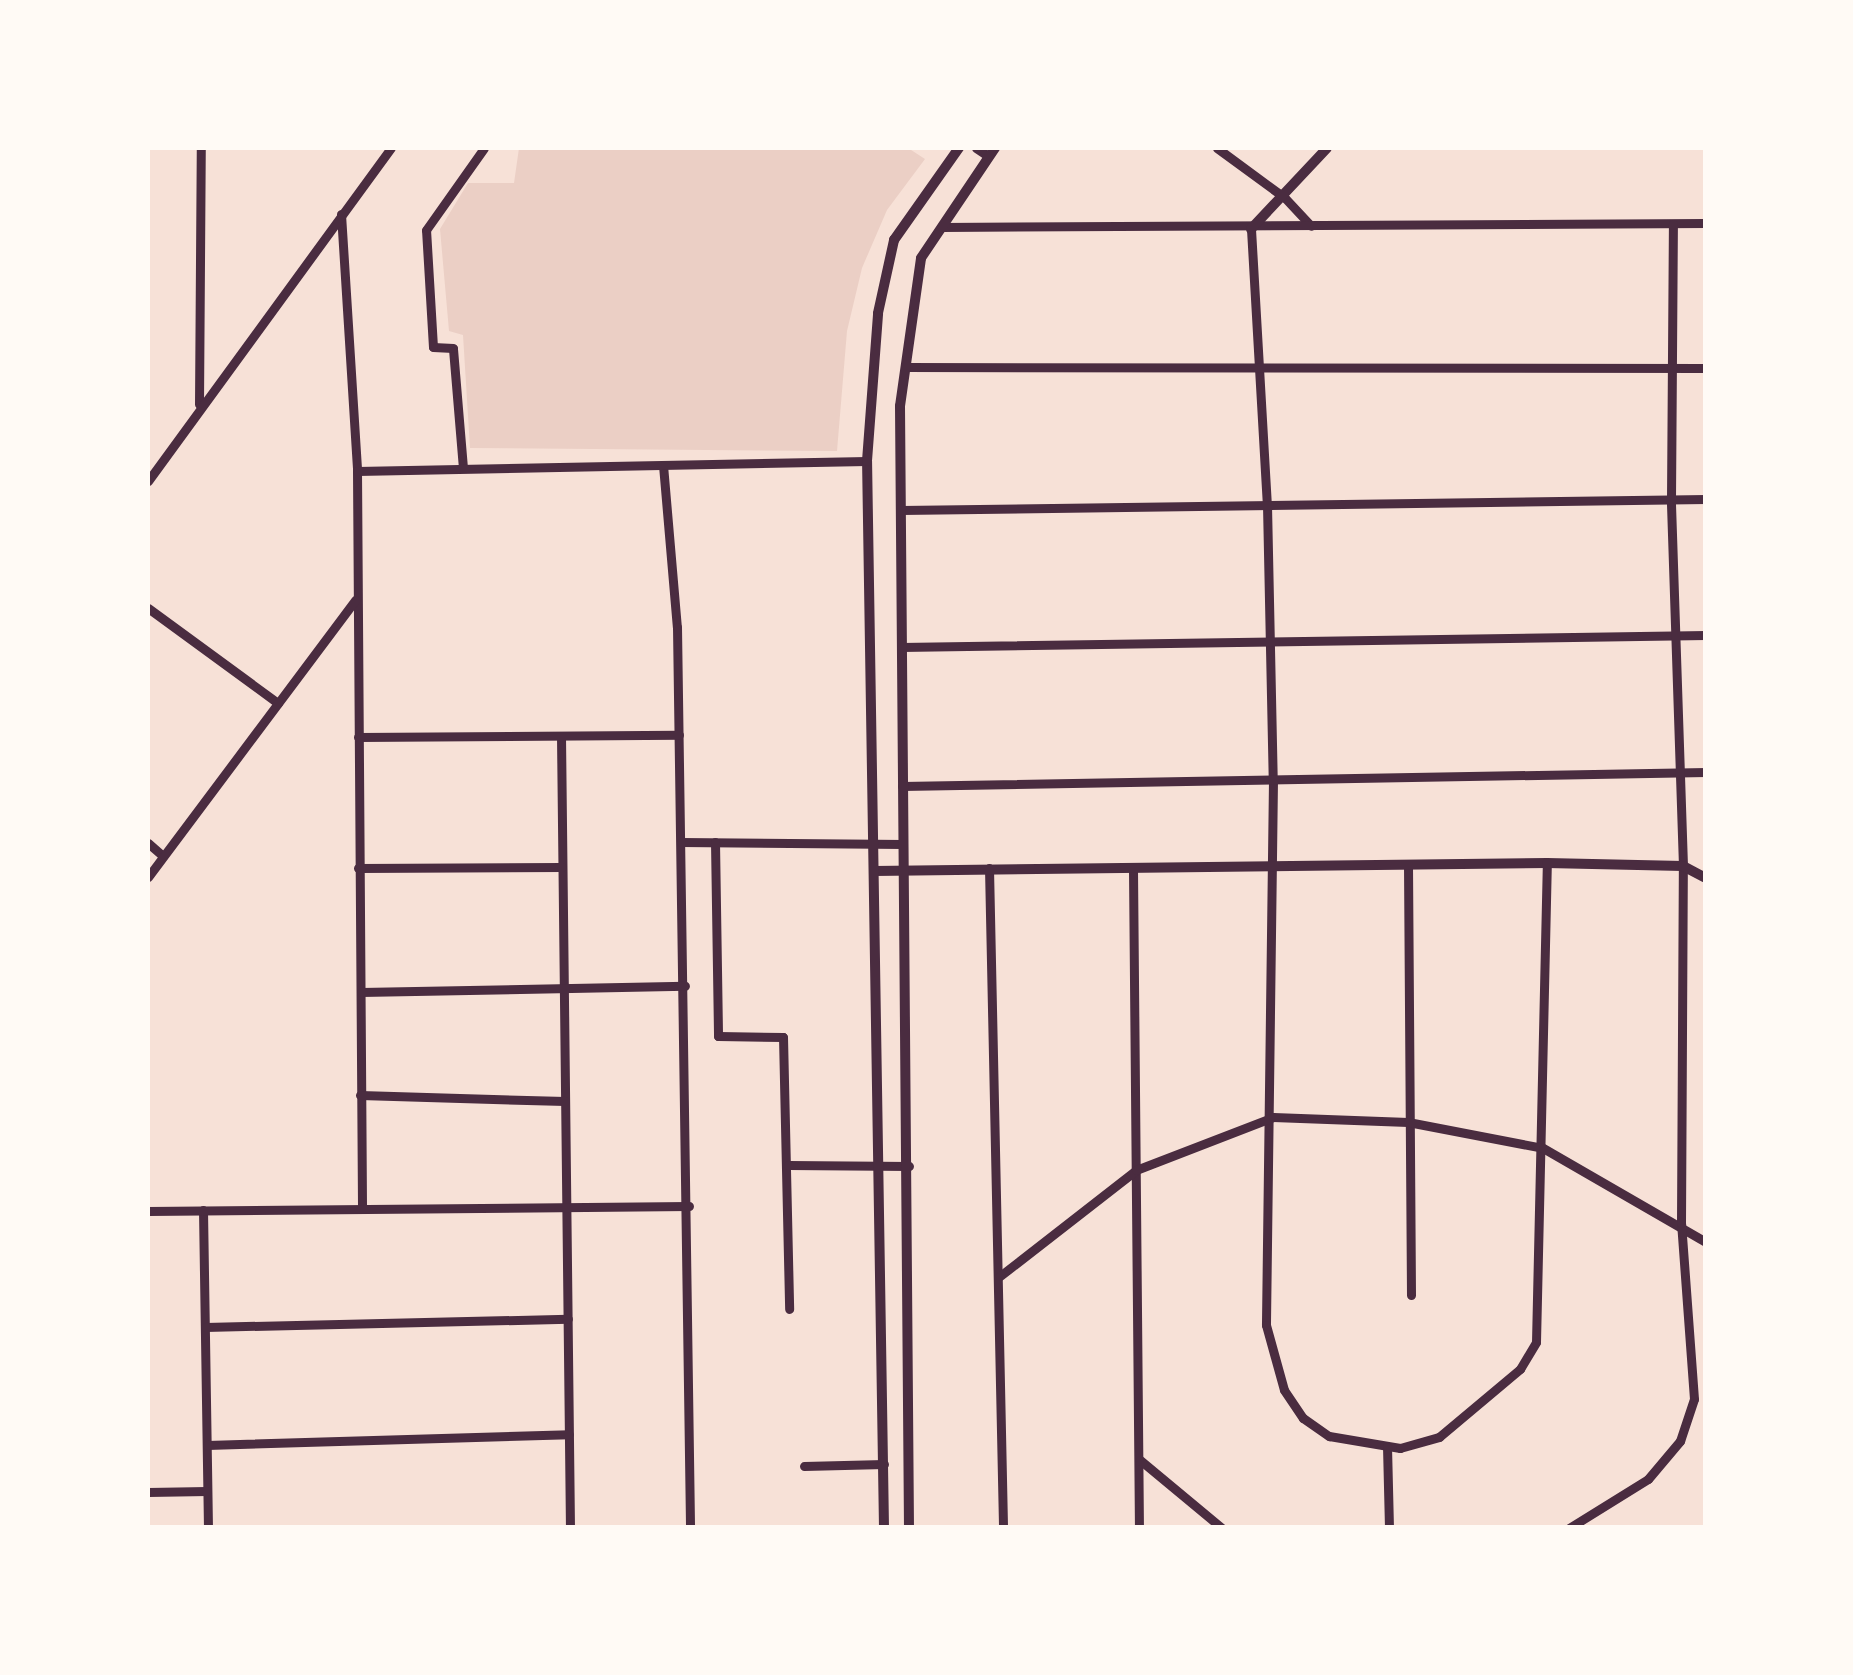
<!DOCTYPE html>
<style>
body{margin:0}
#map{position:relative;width:1853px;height:1675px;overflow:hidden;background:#f7e1d7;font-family:"Source Serif 4",serif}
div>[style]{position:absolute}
.green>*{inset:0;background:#ebcfc5}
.minor>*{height:9px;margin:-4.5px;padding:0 4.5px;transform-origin:4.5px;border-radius:4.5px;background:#4a2c40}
.tertiary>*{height:10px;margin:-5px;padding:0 5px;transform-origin:5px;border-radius:5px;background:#4a2c40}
span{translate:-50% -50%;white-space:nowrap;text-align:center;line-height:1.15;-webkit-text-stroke:8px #fffaf5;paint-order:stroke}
.frame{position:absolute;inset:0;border:150px solid #fffaf5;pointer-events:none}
</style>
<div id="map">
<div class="green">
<div style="clip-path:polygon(519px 148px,908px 148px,925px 159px,887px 210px,862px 268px,847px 331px,837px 451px,470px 448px,463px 335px,449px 331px,440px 229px,468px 183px,514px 183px)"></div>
</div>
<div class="minor">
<div style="left:976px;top:148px;width:14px;rotate:34deg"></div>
<div style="left:1217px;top:148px;width:84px;rotate:36.3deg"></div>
<div style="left:1285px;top:198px;width:38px;rotate:47deg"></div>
<div style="left:341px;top:214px;width:257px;rotate:86.4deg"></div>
<div style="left:357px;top:471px;width:737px;rotate:89.61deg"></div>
<div style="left:941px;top:227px;width:765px;rotate:-0.3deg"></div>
<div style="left:1251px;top:229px;width:276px;rotate:86.7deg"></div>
<div style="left:1267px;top:505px;width:275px;rotate:88.8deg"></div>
<div style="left:1273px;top:780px;width:545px;rotate:90.74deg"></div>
<div style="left:1266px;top:1325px;width:67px;rotate:74.5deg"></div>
<div style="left:1284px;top:1390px;width:34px;rotate:56deg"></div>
<div style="left:1303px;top:1418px;width:32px;rotate:35deg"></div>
<div style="left:1329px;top:1436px;width:72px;rotate:9.6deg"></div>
<div style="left:1400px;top:1448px;width:41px;rotate:-15.8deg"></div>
<div style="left:1439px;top:1437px;width:106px;rotate:-40deg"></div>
<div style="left:1520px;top:1369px;width:31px;rotate:-59deg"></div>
<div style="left:1536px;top:1342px;width:479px;rotate:-88.7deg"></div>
<div style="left:905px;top:367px;width:801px;rotate:0.07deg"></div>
<div style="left:199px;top:404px;width:256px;rotate:-89.6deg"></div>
<div style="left:663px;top:465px;width:163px;rotate:85.1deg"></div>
<div style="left:677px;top:627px;width:901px;rotate:89.17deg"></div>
<div style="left:463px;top:468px;width:120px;rotate:-94.8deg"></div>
<div style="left:453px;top:348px;width:20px;rotate:-177deg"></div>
<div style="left:433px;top:347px;width:117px;rotate:-93.4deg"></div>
<div style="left:426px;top:230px;width:100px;rotate:-54.7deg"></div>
<div style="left:357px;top:471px;width:510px;rotate:-1.12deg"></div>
<div style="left:148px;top:481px;width:412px;rotate:-53.9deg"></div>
<div style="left:901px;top:510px;width:805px;rotate:-0.78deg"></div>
<div style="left:148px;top:608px;width:161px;rotate:36.2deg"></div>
<div style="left:901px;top:647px;width:805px;rotate:-0.85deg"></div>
<div style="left:561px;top:736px;width:792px;rotate:89.35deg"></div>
<div style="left:358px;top:737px;width:321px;rotate:-0.4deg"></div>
<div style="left:902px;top:786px;width:804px;rotate:-1deg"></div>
<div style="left:681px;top:842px;width:222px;rotate:0.5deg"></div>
<div style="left:715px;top:842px;width:194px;rotate:89.1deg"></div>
<div style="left:718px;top:1036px;width:65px;rotate:0.9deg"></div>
<div style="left:783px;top:1037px;width:272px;rotate:88.7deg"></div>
<div style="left:148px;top:843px;width:20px;rotate:41deg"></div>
<div style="left:1408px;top:865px;width:430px;rotate:89.6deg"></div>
<div style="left:358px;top:868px;width:204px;rotate:-0.3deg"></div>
<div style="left:989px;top:868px;width:660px;rotate:88.78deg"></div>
<div style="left:1133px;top:870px;width:658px;rotate:89.48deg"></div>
<div style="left:148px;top:877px;width:346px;rotate:-53.2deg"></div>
<div style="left:361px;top:992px;width:324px;rotate:-1.1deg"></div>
<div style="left:360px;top:1095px;width:205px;rotate:1.7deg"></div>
<div style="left:788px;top:1165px;width:121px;rotate:0.5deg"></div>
<div style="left:203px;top:1210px;width:318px;rotate:89.1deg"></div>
<div style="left:148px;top:1211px;width:541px;rotate:-0.53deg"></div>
<div style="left:1000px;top:1276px;width:172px;rotate:-37.9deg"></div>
<div style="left:1136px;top:1170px;width:147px;rotate:-21.1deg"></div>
<div style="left:1273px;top:1117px;width:135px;rotate:2.1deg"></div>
<div style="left:1408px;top:1122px;width:137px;rotate:10.9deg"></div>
<div style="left:1543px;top:1148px;width:188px;rotate:30deg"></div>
<div style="left:205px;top:1327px;width:363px;rotate:-1.3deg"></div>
<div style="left:207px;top:1445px;width:362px;rotate:-1.7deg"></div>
<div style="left:1387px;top:1446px;width:82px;rotate:88.6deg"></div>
<div style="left:1140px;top:1460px;width:107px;rotate:39.7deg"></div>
<div style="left:804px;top:1466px;width:80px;rotate:-1.4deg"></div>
<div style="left:148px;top:1492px;width:59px;rotate:-1deg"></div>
<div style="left:1569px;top:1528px;width:93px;rotate:-31.8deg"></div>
<div style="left:1648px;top:1479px;width:50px;rotate:-49.9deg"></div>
<div style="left:1680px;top:1441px;width:44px;rotate:-71.6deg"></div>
<div style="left:1694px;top:1399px;width:176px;rotate:-94.2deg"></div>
<div style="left:1681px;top:1223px;width:357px;rotate:-89.7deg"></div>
<div style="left:1683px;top:866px;width:367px;rotate:-91.9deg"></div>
<div style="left:1671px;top:499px;width:275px;rotate:-89.6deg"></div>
</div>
<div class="tertiary">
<div style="left:1251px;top:229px;width:111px;rotate:-46.8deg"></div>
<div style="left:874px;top:871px;width:673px;rotate:-0.68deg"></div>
<div style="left:1547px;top:863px;width:136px;rotate:1.3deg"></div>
<div style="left:1683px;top:866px;width:26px;rotate:28deg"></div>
<div style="left:884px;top:1528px;width:1067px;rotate:-90.91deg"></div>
<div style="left:867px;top:461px;width:148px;rotate:-85.7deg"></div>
<div style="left:878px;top:313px;width:75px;rotate:-77.6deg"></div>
<div style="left:894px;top:240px;width:113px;rotate:-54.8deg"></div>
<div style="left:909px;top:1528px;width:1122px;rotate:-90.46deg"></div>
<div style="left:900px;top:406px;width:149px;rotate:-81.9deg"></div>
<div style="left:921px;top:258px;width:133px;rotate:-56.1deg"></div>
</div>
<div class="frame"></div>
</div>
